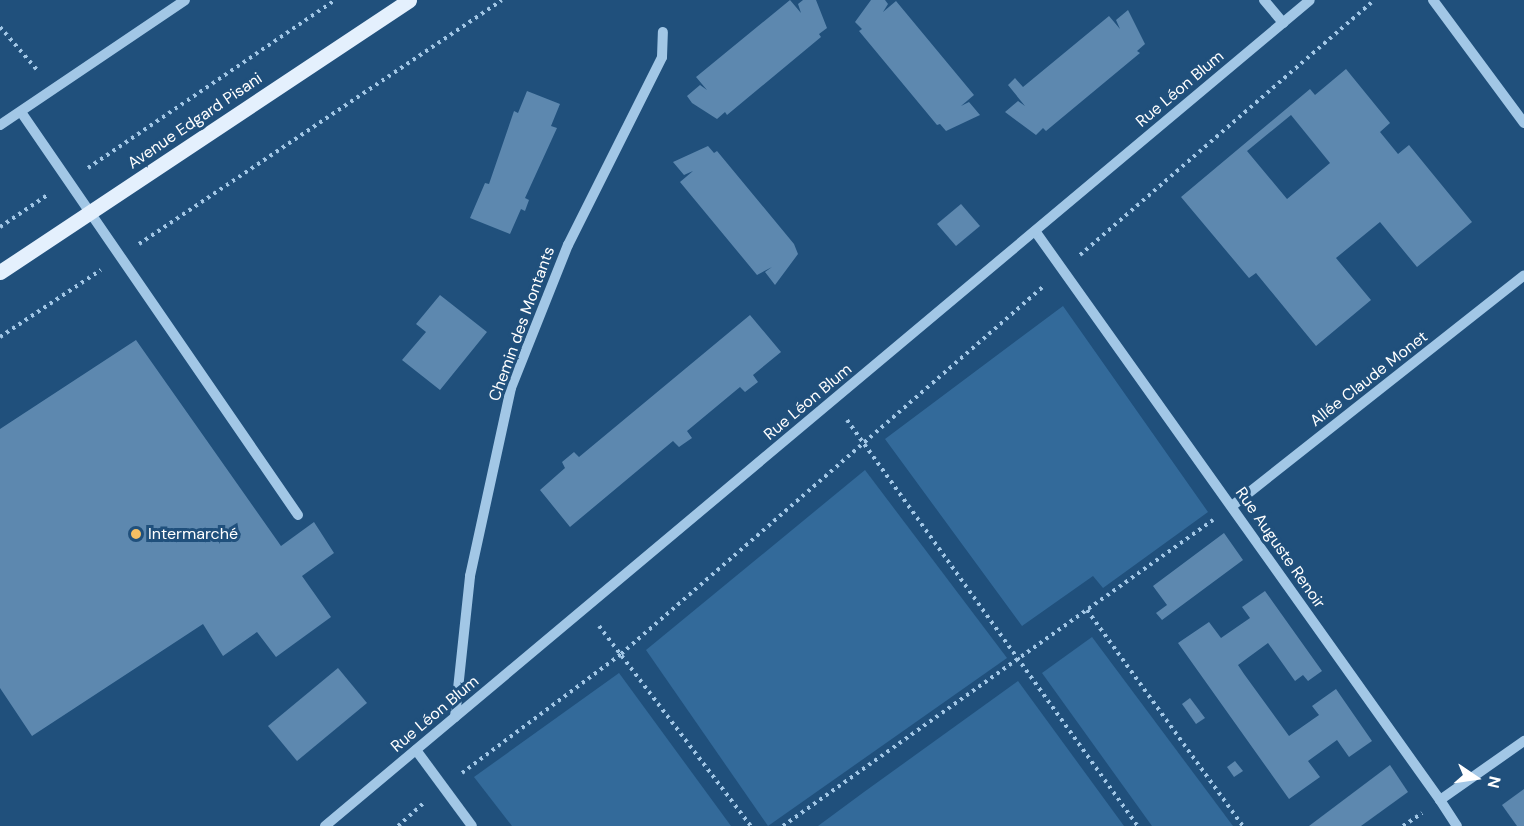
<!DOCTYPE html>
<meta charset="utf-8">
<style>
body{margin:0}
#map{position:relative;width:1524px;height:826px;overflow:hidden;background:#20507c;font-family:"DM Sans",sans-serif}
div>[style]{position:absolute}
.green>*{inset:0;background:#336a9a}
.building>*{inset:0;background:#5d88af}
.path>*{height:4px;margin-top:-2px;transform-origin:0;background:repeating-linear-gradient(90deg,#a2c7e6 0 3px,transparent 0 7.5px)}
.minor>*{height:10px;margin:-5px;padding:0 5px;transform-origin:5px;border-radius:5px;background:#a2c7e6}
.major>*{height:15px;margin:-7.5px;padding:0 7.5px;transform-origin:7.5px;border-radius:7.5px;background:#e4f0fd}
.dots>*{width:16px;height:16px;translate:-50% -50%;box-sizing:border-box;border:3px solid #20507c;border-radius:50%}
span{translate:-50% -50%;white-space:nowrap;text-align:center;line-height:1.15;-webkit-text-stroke:6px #20507c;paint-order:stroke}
.street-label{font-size:16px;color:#fff}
.poi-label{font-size:16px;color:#fff}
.left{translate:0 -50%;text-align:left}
.north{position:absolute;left:1446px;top:748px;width:60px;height:60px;-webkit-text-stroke:4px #20507c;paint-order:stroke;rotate:103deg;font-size:16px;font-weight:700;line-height:24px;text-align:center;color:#fff}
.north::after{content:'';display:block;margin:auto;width:21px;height:27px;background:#fff;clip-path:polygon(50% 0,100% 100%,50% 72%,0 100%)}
</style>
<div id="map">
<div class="green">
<div style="clip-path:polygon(1063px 306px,1208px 512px,1103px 588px,1093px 576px,1022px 626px,885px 439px)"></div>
<div style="clip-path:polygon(865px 470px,1007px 658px,768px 826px,646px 650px)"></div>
<div style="clip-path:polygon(1092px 637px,1233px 826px,1152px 826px,1042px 673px)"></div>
<div style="clip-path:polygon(619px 673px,731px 826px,512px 826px,474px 777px)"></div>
<div style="clip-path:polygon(1018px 681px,1124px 826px,818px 826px,864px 792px)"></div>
</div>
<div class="building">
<div style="clip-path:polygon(790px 0,801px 13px,798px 4px,803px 0,816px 0,827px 28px,819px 34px,821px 37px,727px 115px,725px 112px,717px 119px,692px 103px,687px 96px,700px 85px,707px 90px,696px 77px)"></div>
<div style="clip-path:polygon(871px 0,885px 0,888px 4px,883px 12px,896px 1px,974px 95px,961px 106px,969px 102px,980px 115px,946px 131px,940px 124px,937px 125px,859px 31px,862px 29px,855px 22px)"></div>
<div style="clip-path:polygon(1128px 10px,1145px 44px,1137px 51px,1140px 53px,1046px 131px,1043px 128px,1036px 135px,1005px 112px,1018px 101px,1025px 106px,1008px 85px,1015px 78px,1023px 87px,1109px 16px,1120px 29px,1116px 20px)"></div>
<div style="clip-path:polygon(evenodd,1346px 69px,1390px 123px,1380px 132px,1398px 154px,1409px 145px,1472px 222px,1417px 267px,1380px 222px,1336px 258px,1371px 300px,1316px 346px,1256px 273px,1249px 278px,1181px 197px,1310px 89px,1315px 95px,1346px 69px,1291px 115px,1330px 163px,1287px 199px,1247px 151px,1291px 115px)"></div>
<div style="clip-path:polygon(527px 91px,560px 104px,551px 126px,557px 128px,525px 198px,529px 200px,525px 211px,521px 209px,510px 234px,470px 218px,485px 183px,489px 184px,514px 111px,518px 113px)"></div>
<div style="clip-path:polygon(708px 146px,714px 153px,717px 151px,794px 244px,798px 254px,775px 285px,765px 272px,772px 267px,757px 275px,680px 182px,693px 171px,684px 175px,673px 162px)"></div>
<div style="clip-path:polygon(961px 204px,980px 226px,956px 246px,937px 224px)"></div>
<div style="clip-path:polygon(440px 295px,487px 332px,440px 390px,402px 360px,426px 332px,416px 324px)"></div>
<div style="clip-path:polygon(750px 315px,781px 352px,753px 375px,758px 382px,745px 392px,740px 387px,687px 431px,692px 438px,679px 447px,673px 441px,570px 527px,540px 490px,565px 468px,562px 462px,574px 452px,579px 457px)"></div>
<div style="clip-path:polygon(136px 340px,281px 546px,314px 522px,334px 553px,302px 576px,331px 617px,276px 657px,257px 632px,223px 656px,203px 624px,32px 736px,0 688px,0 429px)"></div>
<div style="clip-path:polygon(1224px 533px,1243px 560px,1162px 620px,1156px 613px,1167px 605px,1153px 586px)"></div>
<div style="clip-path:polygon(1265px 591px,1322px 671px,1308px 681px,1303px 675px,1295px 681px,1268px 643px,1238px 665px,1244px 674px,1289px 736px,1319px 715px,1312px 706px,1336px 689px,1372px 741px,1349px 757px,1337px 740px,1308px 761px,1320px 777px,1289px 799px,1178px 643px,1209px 622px,1221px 638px,1250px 618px,1242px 607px)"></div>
<div style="clip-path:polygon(338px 668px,367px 703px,297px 761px,268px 726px)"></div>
<div style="clip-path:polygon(1190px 698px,1205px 718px,1196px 724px,1182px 704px)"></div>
<div style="clip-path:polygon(1235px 761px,1243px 771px,1234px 777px,1227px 767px)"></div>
<div style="clip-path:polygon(1390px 765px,1408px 792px,1361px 826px,1309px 826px)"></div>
<div style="clip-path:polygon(1524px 789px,1524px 826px,1517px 826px,1502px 805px)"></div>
</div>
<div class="path">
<div style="left:0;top:27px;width:58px;rotate:49.2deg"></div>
<div style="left:88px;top:168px;width:299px;rotate:-34.2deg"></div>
<div style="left:0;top:227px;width:59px;rotate:-34deg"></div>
<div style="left:139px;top:244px;width:437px;rotate:-33.9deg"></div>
<div style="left:1080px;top:255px;width:389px;rotate:-40.9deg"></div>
<div style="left:0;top:337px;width:121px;rotate:-33.6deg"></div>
<div style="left:847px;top:420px;width:500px;rotate:54.4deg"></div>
<div style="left:1087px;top:610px;width:266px;rotate:54.2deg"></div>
<div style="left:599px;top:626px;width:251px;rotate:52.8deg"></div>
<div style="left:462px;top:773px;width:199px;rotate:-36.8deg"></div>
<div style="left:621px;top:654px;width:562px;rotate:-41.03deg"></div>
<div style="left:398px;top:826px;width:36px;rotate:-42deg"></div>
<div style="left:783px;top:826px;width:528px;rotate:-35.44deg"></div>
<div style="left:1403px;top:826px;width:23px;rotate:-34deg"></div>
</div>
<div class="minor">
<div style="left:1264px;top:0;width:30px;rotate:50deg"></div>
<div style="left:1433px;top:0;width:153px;rotate:53.5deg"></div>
<div style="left:21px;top:112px;width:489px;rotate:55.5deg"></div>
<div style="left:0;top:125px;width:223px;rotate:-34deg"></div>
<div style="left:1035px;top:231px;width:698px;rotate:54.56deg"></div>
<div style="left:1440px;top:800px;width:103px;rotate:-35.1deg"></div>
<div style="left:1232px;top:506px;width:372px;rotate:-38.3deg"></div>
<div style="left:455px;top:717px;width:142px;rotate:-83.9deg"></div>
<div style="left:470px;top:576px;width:192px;rotate:-77.7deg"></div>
<div style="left:511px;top:388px;width:154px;rotate:-68.3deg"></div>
<div style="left:568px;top:245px;width:210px;rotate:-63.4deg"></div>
<div style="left:662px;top:57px;width:25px;rotate:-88deg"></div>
<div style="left:416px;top:750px;width:94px;rotate:53.6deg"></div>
<div style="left:1440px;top:800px;width:31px;rotate:57deg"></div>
<div style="left:325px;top:826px;width:1285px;rotate:-39.98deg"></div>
</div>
<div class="major">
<div style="left:0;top:272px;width:491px;rotate:-33.6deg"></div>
</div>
<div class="dots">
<div style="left:136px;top:534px;background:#f4be63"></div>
</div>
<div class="street-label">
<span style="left:1180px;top:89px;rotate:-40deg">Rue Léon Blum</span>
<span style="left:195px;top:121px;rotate:-34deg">Avenue Edgard Pisani</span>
<span style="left:522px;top:324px;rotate:-70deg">Chemin des Montants</span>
<span style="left:1369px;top:379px;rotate:-38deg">Allée Claude Monet</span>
<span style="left:808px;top:402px;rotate:-40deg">Rue Léon Blum</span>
<span style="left:1280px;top:548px;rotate:55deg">Rue Auguste Renoir</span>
<span style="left:435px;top:714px;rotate:-40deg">Rue Léon Blum</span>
</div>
<div class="poi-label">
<span class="left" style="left:148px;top:534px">Intermarché</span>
</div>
<div class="north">N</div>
</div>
